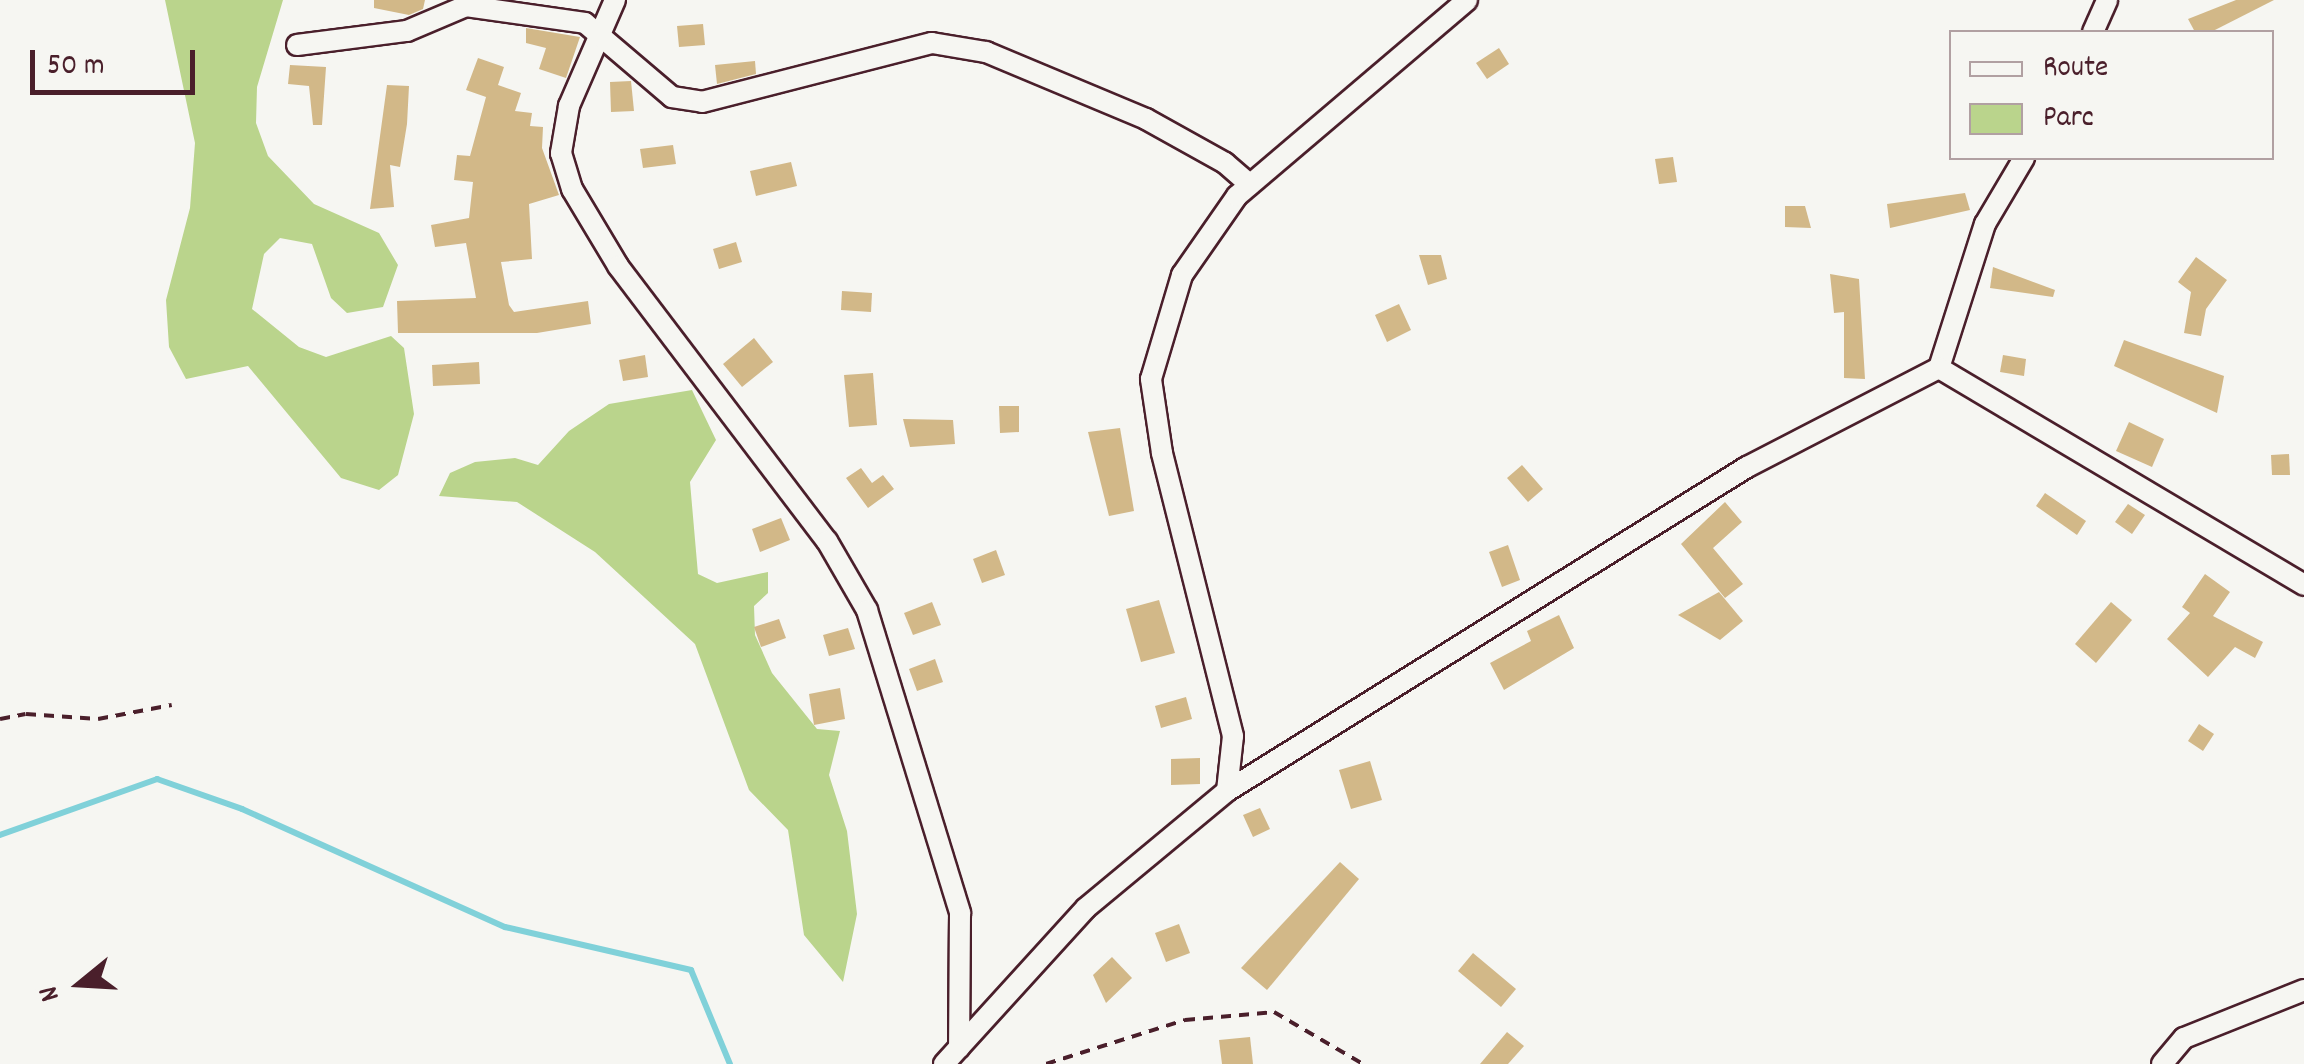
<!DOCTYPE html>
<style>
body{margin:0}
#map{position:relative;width:2304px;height:1064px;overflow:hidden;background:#f6f6f2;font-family:Dekko,sans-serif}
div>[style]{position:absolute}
.green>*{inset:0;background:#bad48c}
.stream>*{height:6px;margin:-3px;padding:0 3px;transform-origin:3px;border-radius:3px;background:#80d1d9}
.building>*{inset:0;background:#d2b888}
.path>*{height:4px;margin-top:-2px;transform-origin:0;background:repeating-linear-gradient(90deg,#4a1f2b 0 10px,transparent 0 18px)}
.roads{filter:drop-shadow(2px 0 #4a1f2b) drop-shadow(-2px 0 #4a1f2b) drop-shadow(0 2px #4a1f2b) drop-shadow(0 -2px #4a1f2b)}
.street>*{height:20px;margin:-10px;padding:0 10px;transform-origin:10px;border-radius:10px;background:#f6f6f2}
span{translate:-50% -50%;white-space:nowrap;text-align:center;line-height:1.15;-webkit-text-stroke:8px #f6f6f2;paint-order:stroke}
.legend{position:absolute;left:1949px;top:30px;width:325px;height:130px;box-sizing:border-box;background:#f6f6f2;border:2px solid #b1a0a2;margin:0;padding:12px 18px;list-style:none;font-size:30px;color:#4a1f2b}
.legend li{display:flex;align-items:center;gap:20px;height:50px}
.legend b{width:50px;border:2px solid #b1a0a2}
.north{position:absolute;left:30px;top:934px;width:100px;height:100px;-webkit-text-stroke:8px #f6f6f2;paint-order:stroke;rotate:252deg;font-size:28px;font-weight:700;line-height:40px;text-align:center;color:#4a1f2b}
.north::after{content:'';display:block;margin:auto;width:35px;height:45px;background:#4a1f2b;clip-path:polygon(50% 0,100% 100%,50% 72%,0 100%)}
.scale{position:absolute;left:30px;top:50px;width:165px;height:45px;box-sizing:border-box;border:5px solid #4a1f2b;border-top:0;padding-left:12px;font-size:30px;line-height:35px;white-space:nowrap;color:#4a1f2b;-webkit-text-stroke:8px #f6f6f2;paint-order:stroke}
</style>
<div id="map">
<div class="green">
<div style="clip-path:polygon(165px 0,283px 0,257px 87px,256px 123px,268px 156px,314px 204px,379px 233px,398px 265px,383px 307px,347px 313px,331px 298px,312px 244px,280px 238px,264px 254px,252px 309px,299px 347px,326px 357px,391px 336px,404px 348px,414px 414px,398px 475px,379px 490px,341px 478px,248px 366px,186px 379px,169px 347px,166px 300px,190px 208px,195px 143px)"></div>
<div style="clip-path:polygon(692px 390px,716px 440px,690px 482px,698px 574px,717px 583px,768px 572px,768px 593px,754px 606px,755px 635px,772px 673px,817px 729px,840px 731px,829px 775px,847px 831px,857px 914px,843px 982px,804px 935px,788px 830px,749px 790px,695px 644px,595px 552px,517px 502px,439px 496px,450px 473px,475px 462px,515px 458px,538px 465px,569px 431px,609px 404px)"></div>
</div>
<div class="stream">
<div style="left:0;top:835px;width:167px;rotate:-19.6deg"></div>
<div style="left:157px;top:779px;width:90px;rotate:19.4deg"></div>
<div style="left:242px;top:809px;width:288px;rotate:24.2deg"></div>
<div style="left:505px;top:927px;width:191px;rotate:13deg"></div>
<div style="left:691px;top:970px;width:102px;rotate:67.5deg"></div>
</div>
<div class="building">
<div style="clip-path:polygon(374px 0,425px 0,423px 9px,409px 15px,374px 8px)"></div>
<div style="clip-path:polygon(2236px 0,2274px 0,2211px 32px,2195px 32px,2188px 19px)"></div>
<div style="clip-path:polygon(703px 24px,705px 45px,679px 47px,677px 26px)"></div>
<div style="clip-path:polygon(526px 28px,580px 37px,566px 78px,539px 69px,546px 48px,526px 43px)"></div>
<div style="clip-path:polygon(1499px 48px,1509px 64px,1487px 79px,1476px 63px)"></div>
<div style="clip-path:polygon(478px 58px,504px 67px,498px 85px,521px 93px,515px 111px,532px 113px,530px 126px,543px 127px,542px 148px,559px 195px,529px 204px,532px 259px,501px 262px,509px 305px,514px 312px,588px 301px,591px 324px,537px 333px,398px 333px,397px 301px,476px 298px,466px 243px,435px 247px,431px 225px,469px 218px,473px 182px,454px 180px,457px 155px,470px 156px,486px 97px,466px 90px)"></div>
<div style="clip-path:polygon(755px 61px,756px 74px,717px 84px,715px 65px)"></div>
<div style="clip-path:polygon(290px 65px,326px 67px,322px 125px,313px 125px,309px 86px,288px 84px)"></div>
<div style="clip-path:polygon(631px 81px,634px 111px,611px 112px,610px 82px)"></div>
<div style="clip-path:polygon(387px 85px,409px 86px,407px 124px,400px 167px,390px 165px,394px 207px,370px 209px)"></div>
<div style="clip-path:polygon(673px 145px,676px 164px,643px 168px,640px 149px)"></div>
<div style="clip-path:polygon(1673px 157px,1677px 182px,1659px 184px,1655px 159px)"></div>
<div style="clip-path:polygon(791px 162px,797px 186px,756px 196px,750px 171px)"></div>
<div style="clip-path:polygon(1965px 193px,1970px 210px,1890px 228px,1887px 204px)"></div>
<div style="clip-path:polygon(1785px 206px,1805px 206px,1811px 228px,1785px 227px)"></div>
<div style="clip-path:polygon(736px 242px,742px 262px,719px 269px,713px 249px)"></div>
<div style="clip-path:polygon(1419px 255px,1441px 255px,1447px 279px,1428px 285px)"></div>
<div style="clip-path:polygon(2196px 257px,2227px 280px,2206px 309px,2201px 336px,2184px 333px,2191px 292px,2178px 282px)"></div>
<div style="clip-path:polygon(1993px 267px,2055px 290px,2053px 297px,1990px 288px)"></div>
<div style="clip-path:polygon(1830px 274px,1859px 279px,1865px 379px,1844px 378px,1844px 312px,1834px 313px)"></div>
<div style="clip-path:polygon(842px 291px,872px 293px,871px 312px,841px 310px)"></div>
<div style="clip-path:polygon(1399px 304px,1411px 330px,1387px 342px,1375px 315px)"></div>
<div style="clip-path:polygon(754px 338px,773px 362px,742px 387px,723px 364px)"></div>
<div style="clip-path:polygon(2124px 340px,2224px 376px,2217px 413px,2114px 366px)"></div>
<div style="clip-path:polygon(645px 355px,648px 377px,623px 381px,619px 360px)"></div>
<div style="clip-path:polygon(2003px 355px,2026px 359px,2024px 376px,2000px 372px)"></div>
<div style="clip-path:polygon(479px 362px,480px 384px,433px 386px,432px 365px)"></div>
<div style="clip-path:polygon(873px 373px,877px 425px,849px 427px,844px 375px)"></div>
<div style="clip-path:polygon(999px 406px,1019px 406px,1019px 432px,1000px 433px)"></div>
<div style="clip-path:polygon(903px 419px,953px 420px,955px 444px,910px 447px)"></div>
<div style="clip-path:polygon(2129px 422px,2164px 439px,2152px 467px,2116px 451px)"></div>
<div style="clip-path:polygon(1120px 428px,1134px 511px,1109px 516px,1088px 432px)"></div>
<div style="clip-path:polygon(2289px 454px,2290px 475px,2272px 475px,2271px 455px)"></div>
<div style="clip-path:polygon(1522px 465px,1543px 489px,1528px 502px,1507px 478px)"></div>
<div style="clip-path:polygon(861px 468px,872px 483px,883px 475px,894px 489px,868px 508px,846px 478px)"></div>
<div style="clip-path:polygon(2045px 493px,2086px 521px,2077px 535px,2036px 506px)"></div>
<div style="clip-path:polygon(1725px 502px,1742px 522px,1713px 548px,1743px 584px,1725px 598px,1681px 544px)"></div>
<div style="clip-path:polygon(2128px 504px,2145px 515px,2132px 534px,2115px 522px)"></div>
<div style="clip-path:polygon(781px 518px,790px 540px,760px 552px,752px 529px)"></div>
<div style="clip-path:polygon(1508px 545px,1520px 580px,1502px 587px,1489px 552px)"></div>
<div style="clip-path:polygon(996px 550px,1005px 575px,982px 583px,973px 559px)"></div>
<div style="clip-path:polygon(2205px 574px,2230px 592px,2213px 616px,2263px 642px,2255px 658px,2235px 647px,2208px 677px,2167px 639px,2190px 613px,2182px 607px)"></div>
<div style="clip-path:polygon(1719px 592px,1743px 621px,1720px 640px,1678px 615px)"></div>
<div style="clip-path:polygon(1159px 600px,1175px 653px,1141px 662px,1126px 609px)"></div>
<div style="clip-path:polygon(932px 602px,941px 625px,913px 635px,904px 613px)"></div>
<div style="clip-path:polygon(2111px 602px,2132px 620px,2096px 663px,2075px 644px)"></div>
<div style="clip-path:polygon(1559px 615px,1574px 648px,1504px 690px,1490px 663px,1531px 641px,1527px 631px)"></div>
<div style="clip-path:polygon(779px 619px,786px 638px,761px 647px,754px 627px)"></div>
<div style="clip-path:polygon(848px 628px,855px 649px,829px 656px,823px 635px)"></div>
<div style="clip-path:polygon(935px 659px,943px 682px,917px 691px,909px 669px)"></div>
<div style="clip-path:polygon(840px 688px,845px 719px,814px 725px,809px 694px)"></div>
<div style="clip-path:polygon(1186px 697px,1192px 719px,1161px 728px,1155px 706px)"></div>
<div style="clip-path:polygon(2199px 724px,2214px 734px,2203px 751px,2188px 741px)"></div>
<div style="clip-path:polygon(1200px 758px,1200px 784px,1171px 785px,1171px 759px)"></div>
<div style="clip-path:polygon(1370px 761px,1382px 800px,1351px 809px,1339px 770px)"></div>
<div style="clip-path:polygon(1260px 808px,1270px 829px,1253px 837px,1243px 815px)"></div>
<div style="clip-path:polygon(1340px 862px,1359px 879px,1267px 990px,1241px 968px)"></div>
<div style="clip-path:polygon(1179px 924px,1190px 953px,1166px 962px,1155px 933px)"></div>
<div style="clip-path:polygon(1473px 953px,1516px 989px,1501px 1007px,1458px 971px)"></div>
<div style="clip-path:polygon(1112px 957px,1132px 978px,1106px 1003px,1093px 975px)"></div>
<div style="clip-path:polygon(1507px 1032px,1524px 1046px,1508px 1064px,1480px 1064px)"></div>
<div style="clip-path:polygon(1250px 1037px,1253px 1064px,1222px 1064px,1219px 1040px)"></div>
</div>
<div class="path">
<div style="left:0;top:719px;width:26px;rotate:-11deg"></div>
<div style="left:26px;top:714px;width:72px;rotate:4deg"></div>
<div style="left:98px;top:719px;width:75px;rotate:-10.7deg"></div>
<div style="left:1046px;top:1064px;width:146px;rotate:-17.6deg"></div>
<div style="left:1185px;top:1020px;width:89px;rotate:-5.1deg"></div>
<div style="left:1274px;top:1012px;width:103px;rotate:30.3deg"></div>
</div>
<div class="roads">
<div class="street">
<div style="left:615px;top:0;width:116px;rotate:113.5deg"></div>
<div style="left:569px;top:106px;width:48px;rotate:99.7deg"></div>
<div style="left:561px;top:153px;width:38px;rotate:73deg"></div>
<div style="left:572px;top:189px;width:90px;rotate:59.1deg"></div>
<div style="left:618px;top:266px;width:345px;rotate:52.8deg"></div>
<div style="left:827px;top:541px;width:80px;rotate:59.9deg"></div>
<div style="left:867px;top:610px;width:317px;rotate:72.9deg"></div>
<div style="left:960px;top:913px;width:135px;rotate:90.4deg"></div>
<div style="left:2093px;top:32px;width:35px;rotate:-66deg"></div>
<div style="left:297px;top:45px;width:111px;rotate:-7.3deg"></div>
<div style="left:407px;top:31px;width:64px;rotate:-23deg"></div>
<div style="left:466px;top:6px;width:120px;rotate:8.1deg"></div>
<div style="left:585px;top:23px;width:114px;rotate:40.4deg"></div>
<div style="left:672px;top:97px;width:30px;rotate:9deg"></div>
<div style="left:702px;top:102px;width:237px;rotate:-14.4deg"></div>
<div style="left:932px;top:43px;width:55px;rotate:9.5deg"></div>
<div style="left:986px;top:52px;width:173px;rotate:22.7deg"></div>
<div style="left:1146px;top:119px;width:90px;rotate:29.1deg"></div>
<div style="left:1225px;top:163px;width:33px;rotate:41deg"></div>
<div style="left:1939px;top:368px;width:151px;rotate:-72.3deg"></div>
<div style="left:1985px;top:224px;width:77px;rotate:-59.4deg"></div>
<div style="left:1227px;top:791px;width:55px;rotate:-83.8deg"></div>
<div style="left:1233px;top:736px;width:292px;rotate:-104.1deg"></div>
<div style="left:1162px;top:453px;width:75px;rotate:-98.5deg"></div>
<div style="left:1151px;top:379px;width:109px;rotate:-73.4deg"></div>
<div style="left:1182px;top:275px;width:96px;rotate:-55.2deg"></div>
<div style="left:1237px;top:196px;width:302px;rotate:-40.4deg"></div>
<div style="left:944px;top:1064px;width:211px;rotate:-47.7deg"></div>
<div style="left:1086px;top:908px;width:183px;rotate:-39.7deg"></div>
<div style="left:1227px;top:791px;width:613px;rotate:-31.93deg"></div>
<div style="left:1747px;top:467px;width:216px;rotate:-27.3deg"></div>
<div style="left:1939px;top:368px;width:425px;rotate:30.7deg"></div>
<div style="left:2162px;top:1064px;width:34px;rotate:-50deg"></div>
<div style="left:2184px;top:1038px;width:129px;rotate:-21.8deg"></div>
</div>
</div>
<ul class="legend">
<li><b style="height:12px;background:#f6f6f2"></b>Route</li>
<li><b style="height:28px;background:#bad48c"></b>Parc</li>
</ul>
<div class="north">N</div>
<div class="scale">50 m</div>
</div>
